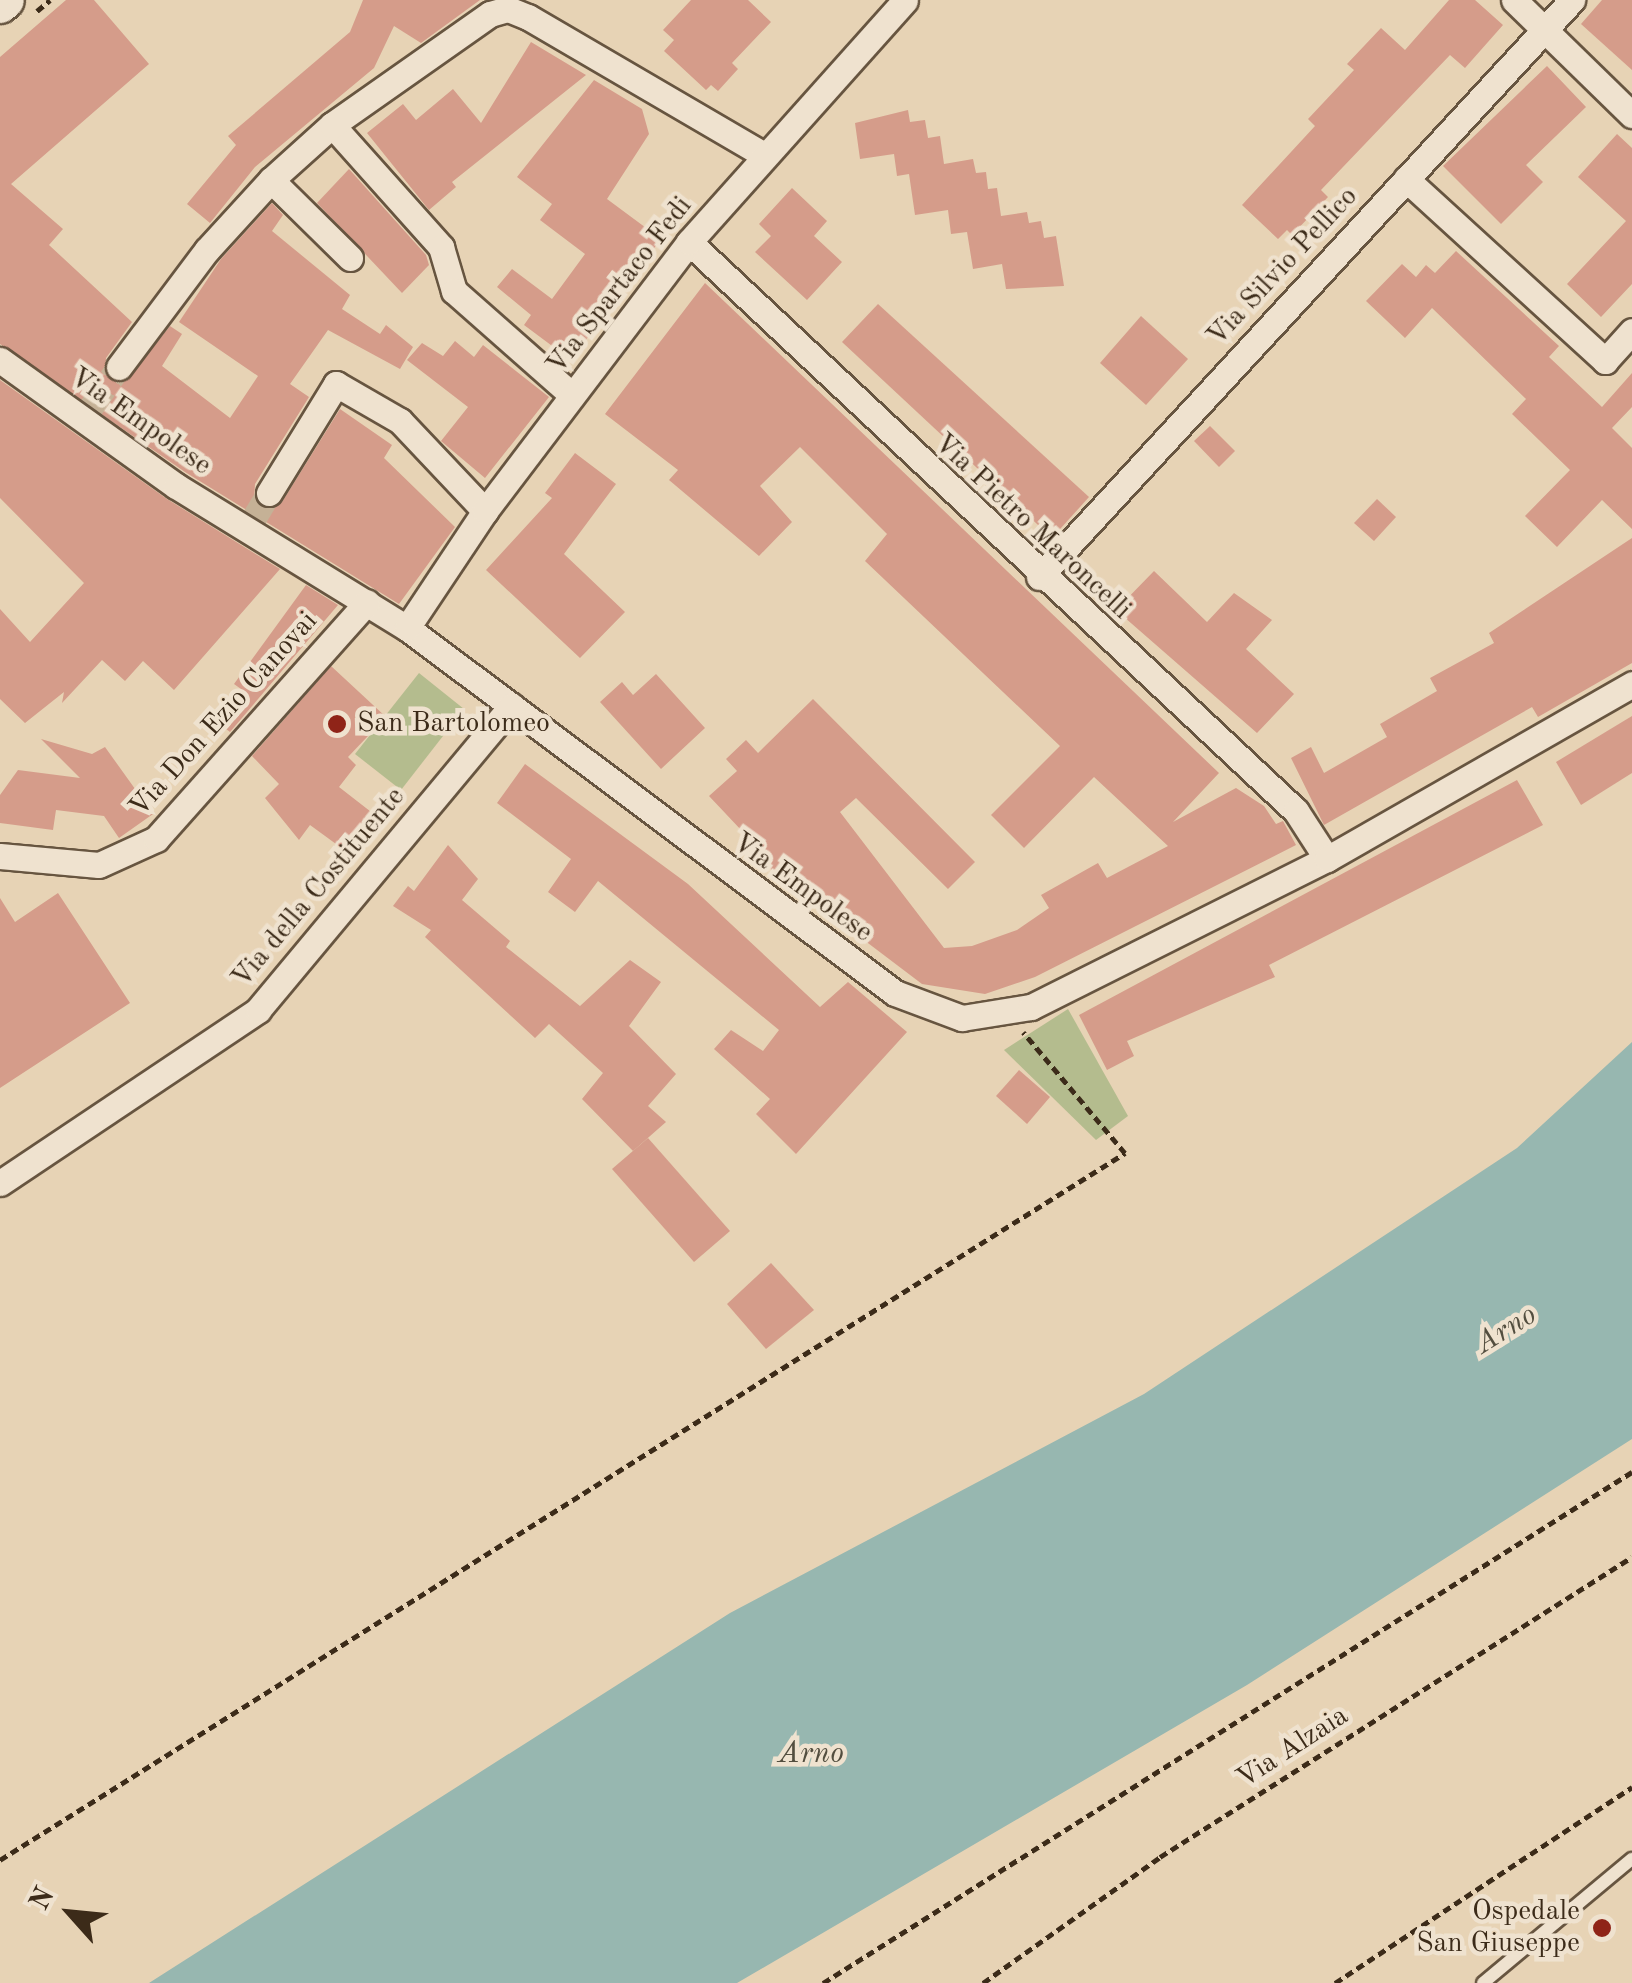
<!DOCTYPE html>
<style>
body{margin:0}
#map{position:relative;width:1632px;height:1983px;overflow:hidden;background:#e7d3b5;font-family:"Old Standard TT",serif}
div>[style]{position:absolute}
.green>*{inset:0;background:#b4bc8e}
.water>*{inset:0;background:#97b7b0}
.building>*{inset:0;background:#d59c8a}
.street-tunnel>*{height:25px;margin-top:-12.5px;transform-origin:0;background:repeating-linear-gradient(90deg,#c5b196 0 25px,transparent 0 37px)}
.path>*{height:5px;margin-top:-2.5px;transform-origin:0;background:repeating-linear-gradient(90deg,#3c2b19 0 8px,transparent 0 13px)}
.roads{filter:drop-shadow(2px 0 #675540) drop-shadow(-2px 0 #675540) drop-shadow(0 2px #675540) drop-shadow(0 -2px #675540)}
.lane>*{height:12px;margin:-6px;padding:0 6px;transform-origin:6px;border-radius:6px;background:#efe2cf}
.street>*{height:25px;margin:-12.5px;padding:0 12.5px;transform-origin:12.5px;border-radius:12.5px;background:#efe2cf}
.secondary>*{height:38px;margin:-19px;padding:0 19px;transform-origin:19px;border-radius:19px;background:#efe2cf}
.dots>*{width:28px;height:28px;translate:-50% -50%;box-sizing:border-box;border:5px solid #efe2cf;border-radius:50%}
span{translate:-50% -50%;white-space:nowrap;text-align:center;line-height:1.15;-webkit-text-stroke:9px #efe2cf;paint-order:stroke}
.street-label{font-size:28px;color:#3c2b19}
.poi-label{font-size:28px;color:#3c2b19}
.left{translate:0 -50%;text-align:left}
.right{translate:-100% -50%;text-align:right}
.water-label{font-size:30px;color:#534e3f;font-style:italic}
.north{position:absolute;left:20px;top:1863px;width:100px;height:100px;-webkit-text-stroke:8px #efe2cf;paint-order:stroke;rotate:297deg;font-size:28px;font-weight:700;line-height:40px;text-align:center;color:#3c2b19}
.north::after{content:'';display:block;margin:auto;width:35px;height:45px;background:#3c2b19;clip-path:polygon(50% 0,100% 100%,50% 72%,0 100%)}
</style>
<div id="map">
<div class="green">
<div style="clip-path:polygon(419px 673px,464px 709px,401px 790px,355px 754px)"></div>
<div style="clip-path:polygon(1068px 1009px,1128px 1116px,1096px 1140px,1004px 1050px)"></div>
</div>
<div class="water">
<div style="clip-path:polygon(1632px 1042px,1632px 1439px,1247px 1685px,737px 1983px,149px 1983px,730px 1613px,1144px 1394px,1517px 1148px)"></div>
</div>
<div class="building">
<div style="clip-path:polygon(66px 0,94px 0,149px 64px,11px 184px,63px 229px,49px 245px,132px 322px,106px 358px,105px 374px,126px 381px,170px 326px,182px 334px,162px 366px,230px 418px,258px 376px,179px 322px,221px 259px,272px 203px,283px 215px,272px 231px,350px 295px,342px 309px,380px 334px,386px 325px,413px 347px,400px 369px,328px 330px,290px 384px,309px 397px,255px 484px,254px 500px,268px 509px,282px 502px,340px 409px,392px 445px,384px 458px,455px 527px,399px 604px,185px 472px,0 344px,0 57px)"></div>
<div style="clip-path:polygon(363px 0,480px 0,421px 43px,394px 26px,374px 68px,255px 167px,210px 223px,187px 204px,236px 145px,228px 136px,350px 32px)"></div>
<div style="clip-path:polygon(691px 0,748px 0,771px 22px,732px 63px,738px 69px,718px 91px,711px 85px,706px 90px,664px 51px,674px 40px,663px 30px)"></div>
<div style="clip-path:polygon(1449px 0,1475px 0,1503px 25px,1465px 68px,1450px 55px,1321px 190px,1328px 197px,1292px 235px,1287px 230px,1278px 239px,1242px 205px,1315px 126px,1308px 119px,1354px 70px,1347px 64px,1381px 28px,1405px 50px)"></div>
<div style="clip-path:polygon(1602px 0,1632px 0,1632px 70px,1581px 24px)"></div>
<div style="clip-path:polygon(531px 42px,586px 75px,452px 182px,456px 187px,429px 210px,367px 133px,403px 104px,416px 120px,453px 89px,481px 123px)"></div>
<div style="clip-path:polygon(1547px 66px,1586px 107px,1526px 165px,1543px 182px,1501px 224px,1443px 166px)"></div>
<div style="clip-path:polygon(594px 80px,642px 109px,649px 134px,607px 199px,661px 239px,571px 360px,524px 325px,531px 315px,497px 287px,512px 269px,552px 299px,585px 254px,540px 220px,552px 204px,517px 177px)"></div>
<div style="clip-path:polygon(908px 110px,910px 122px,925px 120px,928px 138px,940px 136px,944px 164px,973px 159px,976px 173px,986px 172px,988px 189px,997px 188px,1001px 216px,1027px 212px,1029px 223px,1041px 221px,1044px 238px,1056px 236px,1064px 286px,1006px 289px,1002px 264px,973px 269px,967px 232px,951px 234px,948px 210px,915px 215px,909px 174px,897px 176px,894px 154px,860px 159px,855px 123px)"></div>
<div style="clip-path:polygon(1617px 134px,1632px 148px,1632px 284px,1601px 317px,1567px 284px,1626px 221px,1578px 177px)"></div>
<div style="clip-path:polygon(349px 169px,426px 255px,429px 265px,402px 293px,317px 203px)"></div>
<div style="clip-path:polygon(792px 188px,827px 221px,814px 236px,842px 262px,807px 300px,755px 252px,771px 236px,759px 224px)"></div>
<div style="clip-path:polygon(1456px 251px,1559px 346px,1549px 357px,1602px 407px,1632px 373px,1632px 407px,1612px 428px,1632px 448px,1632px 529px,1602px 500px,1557px 547px,1525px 516px,1570px 470px,1512px 414px,1526px 399px,1432px 308px,1405px 338px,1366px 301px,1402px 264px,1416px 277px,1426px 265px,1435px 273px)"></div>
<div style="clip-path:polygon(705px 283px,1219px 773px,1173px 822px,1236px 788px,1264px 806px,1276px 824px,1283px 821px,1296px 845px,1035px 977px,985px 994px,922px 984px,753px 856px,759px 849px,709px 796px,737px 771px,726px 759px,746px 740px,758px 753px,813px 699px,975px 862px,948px 889px,856px 798px,840px 812px,944px 948px,972px 946px,1017px 930px,1049px 908px,1041px 895px,1098px 863px,1107px 878px,1168px 846px,1094px 777px,1024px 848px,991px 815px,1060px 746px,865px 561px,887px 534px,800px 447px,760px 486px,792px 522px,759px 556px,669px 480px,678px 470px,605px 414px)"></div>
<div style="clip-path:polygon(878px 304px,1089px 497px,1052px 538px,842px 342px)"></div>
<div style="clip-path:polygon(1141px 316px,1188px 359px,1146px 405px,1100px 363px)"></div>
<div style="clip-path:polygon(455px 341px,474px 357px,483px 345px,549px 397px,485px 478px,441px 441px,468px 407px,407px 360px,422px 343px,443px 356px)"></div>
<div style="clip-path:polygon(0 380px,167px 499px,280px 569px,174px 690px,143px 661px,125px 681px,102px 660px,62px 703px,64px 692px,25px 723px,0 699px,0 609px,30px 642px,84px 583px,0 498px)"></div>
<div style="clip-path:polygon(1210px 426px,1235px 451px,1219px 467px,1194px 441px)"></div>
<div style="clip-path:polygon(575px 453px,616px 484px,564px 554px,625px 612px,580px 658px,486px 570px,552px 498px,545px 493px)"></div>
<div style="clip-path:polygon(1377px 499px,1396px 517px,1374px 541px,1354px 523px)"></div>
<div style="clip-path:polygon(1632px 538px,1632px 663px,1538px 717px,1532px 707px,1324px 825px,1291px 758px,1311px 747px,1324px 773px,1387px 737px,1380px 724px,1437px 691px,1430px 678px,1494px 643px,1489px 633px)"></div>
<div style="clip-path:polygon(1154px 571px,1207px 622px,1234px 593px,1272px 620px,1246px 649px,1294px 694px,1257px 733px,1116px 610px)"></div>
<div style="clip-path:polygon(306px 585px,338px 605px,230px 732px,216px 721px,241px 689px,234px 684px)"></div>
<div style="clip-path:polygon(331px 666px,386px 717px,348px 757px,356px 765px,339px 787px,375px 815px,347px 852px,310px 825px,299px 840px,265px 798px,279px 784px,252px 756px)"></div>
<div style="clip-path:polygon(656px 674px,705px 728px,661px 769px,600px 702px,622px 682px,633px 695px)"></div>
<div style="clip-path:polygon(1632px 716px,1632px 773px,1581px 805px,1556px 762px)"></div>
<div style="clip-path:polygon(41px 739px,92px 754px,105px 747px,153px 814px,119px 838px,104px 816px,56px 810px,53px 830px,0 823px,0 795px,18px 770px,80px 778px)"></div>
<div style="clip-path:polygon(525px 764px,688px 884px,820px 1007px,848px 982px,907px 1032px,796px 1154px,756px 1114px,770px 1099px,714px 1049px,731px 1030px,763px 1051px,779px 1030px,598px 881px,575px 912px,548px 892px,571px 859px,497px 803px)"></div>
<div style="clip-path:polygon(1517px 780px,1543px 825px,1269px 965px,1275px 977px,1127px 1041px,1134px 1056px,1107px 1070px,1079px 1015px)"></div>
<div style="clip-path:polygon(448px 845px,478px 879px,462px 900px,510px 941px,506px 947px,580px 1006px,630px 960px,661px 982px,629px 1026px,676px 1074px,648px 1106px,666px 1122px,633px 1151px,582px 1099px,603px 1073px,549px 1024px,535px 1038px,425px 937px,431px 930px,393px 906px,408px 886px,414px 891px)"></div>
<div style="clip-path:polygon(58px 893px,130px 1003px,0 1088px,0 898px,15px 922px)"></div>
<div style="clip-path:polygon(1019px 1070px,1050px 1097px,1027px 1124px,996px 1096px)"></div>
<div style="clip-path:polygon(648px 1138px,730px 1231px,694px 1262px,612px 1169px)"></div>
<div style="clip-path:polygon(771px 1263px,814px 1310px,766px 1349px,727px 1304px)"></div>
</div>
<div class="street-tunnel">
<div style="left:90px;top:409px;width:51px;rotate:-55.4deg"></div>
<div style="left:253px;top:520px;width:31px;rotate:-59deg"></div>
</div>
<div class="path">
<div style="left:37px;top:11px;width:17px;rotate:-40deg"></div>
<div style="left:0;top:1860px;width:1329px;rotate:-32.15deg"></div>
<div style="left:1125px;top:1153px;width:158px;rotate:-130.1deg"></div>
<div style="left:823px;top:1983px;width:957px;rotate:-32.28deg"></div>
<div style="left:983px;top:1983px;width:217px;rotate:-35.4deg"></div>
<div style="left:1160px;top:1857px;width:559px;rotate:-32.44deg"></div>
<div style="left:1335px;top:1983px;width:356px;rotate:-33.4deg"></div>
</div>
<div class="roads">
<div class="lane">
<div style="left:1483px;top:1983px;width:194px;rotate:-39.8deg"></div>
</div>
<div class="street">
<div style="left:1514px;top:0;width:165px;rotate:44.3deg"></div>
<div style="left:332px;top:125px;width:164px;rotate:48.2deg"></div>
<div style="left:441px;top:247px;width:46px;rotate:73.5deg"></div>
<div style="left:454px;top:291px;width:157px;rotate:41.4deg"></div>
<div style="left:1406px;top:179px;width:270px;rotate:42.4deg"></div>
<div style="left:1605px;top:361px;width:40px;rotate:-48deg"></div>
<div style="left:271px;top:180px;width:111px;rotate:44.6deg"></div>
<div style="left:689px;top:242px;width:832px;rotate:43.15deg"></div>
<div style="left:1296px;top:811px;width:57px;rotate:57.1deg"></div>
<div style="left:0;top:360px;width:216px;rotate:35.6deg"></div>
<div style="left:176px;top:486px;width:271px;rotate:31.6deg"></div>
<div style="left:407px;top:628px;width:609px;rotate:36.79deg"></div>
<div style="left:895px;top:993px;width:72px;rotate:20.5deg"></div>
<div style="left:962px;top:1018px;width:70px;rotate:-9.1deg"></div>
<div style="left:1031px;top:1007px;width:331px;rotate:-26.6deg"></div>
<div style="left:1327px;top:859px;width:352px;rotate:-29.8deg"></div>
<div style="left:119px;top:367px;width:146px;rotate:-53.1deg"></div>
<div style="left:207px;top:250px;width:95px;rotate:-47.6deg"></div>
<div style="left:271px;top:180px;width:82px;rotate:-42deg"></div>
<div style="left:332px;top:125px;width:193px;rotate:-35.1deg"></div>
<div style="left:490px;top:14px;width:19px;rotate:-16deg"></div>
<div style="left:508px;top:9px;width:22px;rotate:22deg"></div>
<div style="left:528px;top:17px;width:273px;rotate:30.3deg"></div>
<div style="left:269px;top:493px;width:128px;rotate:-58.4deg"></div>
<div style="left:336px;top:384px;width:74px;rotate:30deg"></div>
<div style="left:400px;top:421px;width:124px;rotate:46.6deg"></div>
<div style="left:1039px;top:577px;width:786px;rotate:-47.27deg"></div>
<div style="left:407px;top:628px;width:141px;rotate:-56.3deg"></div>
<div style="left:485px;top:511px;width:338px;rotate:-52.8deg"></div>
<div style="left:689px;top:242px;width:324px;rotate:-48.2deg"></div>
<div style="left:0;top:856px;width:99px;rotate:5.2deg"></div>
<div style="left:99px;top:865px;width:63px;rotate:-24.5deg"></div>
<div style="left:156px;top:839px;width:317px;rotate:-48.3deg"></div>
<div style="left:0;top:1183px;width:311px;rotate:-33.8deg"></div>
<div style="left:258px;top:1010px;width:396px;rotate:-50.2deg"></div>
</div>
<div class="secondary">
<div style="left:0;top:4px;width:6px;rotate:-39deg"></div>
</div>
</div>
<div class="dots">
<div style="left:337px;top:724px;background:#8f2418"></div>
<div style="left:1602px;top:1928px;background:#8f2418"></div>
</div>
<div class="street-label">
<span style="left:1283px;top:267px;rotate:-47deg">Via Silvio Pellico</span>
<span style="left:620px;top:286px;rotate:-52deg">Via Spartaco Fedi</span>
<span style="left:140px;top:422px;rotate:35deg">Via Empolese</span>
<span style="left:1032px;top:527px;rotate:43deg">Via Pietro Maroncelli</span>
<span style="left:224px;top:715px;rotate:-48deg">Via Don Ezio Canovai</span>
<span style="left:319px;top:888px;rotate:-50deg">Via della Costituente</span>
<span style="left:802px;top:888px;rotate:36deg">Via Empolese</span>
<span style="left:1293px;top:1748px;rotate:-33deg">Via Alzaia</span>
</div>
<div class="poi-label">
<span class="left" style="left:357px;top:724px">San Bartolomeo</span>
<span class="right" style="left:1580px;top:1928px">Ospedale<br>San Giuseppe</span>
</div>
<div class="water-label">
<span style="left:1506px;top:1330px;rotate:-32deg">Arno</span>
<span style="left:811px;top:1754px">Arno</span>
</div>
<div class="north">N</div>
</div>
